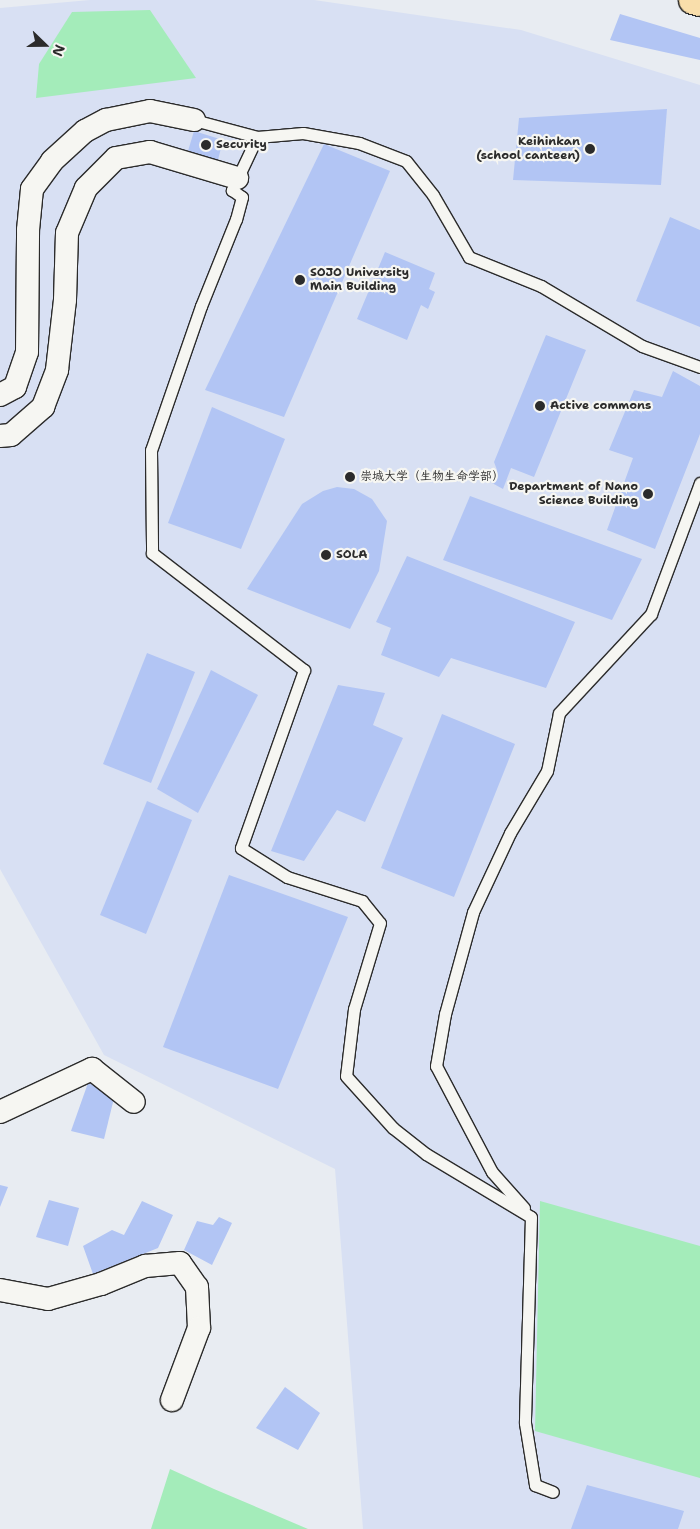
<!DOCTYPE html>
<meta charset="utf-8">
<style>
body{margin:0}
#map{position:relative;width:700px;height:1529px;overflow:hidden;background:#e8ecf2;font-family:"Shantell Sans","Klee One",sans-serif}
div>[style]{position:absolute}
.built>*{inset:0;background:#d8e0f3}
.green>*{inset:0;background:#a4ecba}
.building>*{inset:0;background:#b2c5f4}
.roads{filter:drop-shadow(1px 0 #2b2b2b) drop-shadow(-1px 0 #2b2b2b) drop-shadow(0 1px #2b2b2b) drop-shadow(0 -1px #2b2b2b)}
.service>*{height:11px;margin:-5.5px;padding:0 5.5px;transform-origin:5.5px;border-radius:5.5px;background:#f6f6f2}
.minor>*{height:22px;margin:-11px;padding:0 11px;transform-origin:11px;border-radius:11px;background:#f6f6f2}
.primary>*{height:28px;margin:-14px;padding:0 14px;transform-origin:14px;border-radius:14px;background:#f9deab}
.dots>*{width:14px;height:14px;translate:-50% -50%;box-sizing:border-box;border:2px solid #f6f6f2;border-radius:50%}
span{translate:-50% -50%;white-space:nowrap;text-align:center;line-height:1.15;-webkit-text-stroke:4.5px #f6f6f2;paint-order:stroke}
.poi-label{font-size:12px;color:#2b2b2b;font-weight:700}
.right{translate:-100% -50%;text-align:right}
.left{translate:0 -50%;text-align:left}
.north{position:absolute;left:20px;top:20px;width:50px;height:50px;-webkit-text-stroke:4px #f6f6f2;paint-order:stroke;rotate:112deg;font-size:14px;font-weight:700;line-height:20px;text-align:center;color:#2b2b2b}
.north::after{content:'';display:block;margin:auto;width:18px;height:22px;background:#2b2b2b;clip-path:polygon(50% 0,100% 100%,50% 72%,0 100%)}
</style>
<div id="map">
<div class="built">
<div style="clip-path:polygon(90px 0,314px 0,521px 30px,700px 85px,700px 1529px,363px 1529px,335px 1169px,104px 1055px,0 869px,0 8px)"></div>
</div>
<div class="green">
<div style="clip-path:polygon(150px 10px,196px 78px,36px 98px,39px 64px,72px 12px)"></div>
<div style="clip-path:polygon(540px 1201px,700px 1246px,700px 1478px,535px 1431px)"></div>
<div style="clip-path:polygon(170px 1469px,214px 1489px,308px 1529px,151px 1529px)"></div>
</div>
<div class="building">
<div style="clip-path:polygon(620px 14px,700px 38px,700px 60px,610px 40px)"></div>
<div style="clip-path:polygon(667px 109px,661px 185px,513px 180px,519px 118px)"></div>
<div style="clip-path:polygon(194px 131px,223px 140px,218px 160px,188px 151px)"></div>
<div style="clip-path:polygon(324px 144px,390px 171px,284px 417px,205px 390px)"></div>
<div style="clip-path:polygon(670px 217px,700px 230px,700px 327px,636px 301px)"></div>
<div style="clip-path:polygon(385px 252px,435px 273px,429px 289px,435px 292px,428px 309px,421px 305px,407px 340px,357px 319px)"></div>
<div style="clip-path:polygon(546px 335px,586px 350px,534px 477px,511px 468px,503px 489px,492px 483px,497px 470px,494px 462px)"></div>
<div style="clip-path:polygon(673px 371px,700px 386px,700px 434px,655px 549px,607px 530px,633px 458px,609px 450px,634px 390px,662px 397px)"></div>
<div style="clip-path:polygon(212px 407px,285px 439px,241px 549px,168px 523px)"></div>
<div style="clip-path:polygon(337px 487px,354px 489px,372px 499px,387px 521px,379px 571px,350px 629px,247px 589px,302px 504px,323px 491px)"></div>
<div style="clip-path:polygon(470px 496px,642px 559px,612px 620px,443px 560px)"></div>
<div style="clip-path:polygon(407px 556px,575px 622px,546px 688px,451px 658px,439px 677px,381px 655px,391px 628px,376px 622px)"></div>
<div style="clip-path:polygon(147px 653px,195px 672px,151px 783px,103px 764px)"></div>
<div style="clip-path:polygon(211px 670px,258px 695px,198px 813px,157px 789px)"></div>
<div style="clip-path:polygon(338px 685px,385px 693px,373px 725px,403px 738px,365px 822px,337px 810px,304px 861px,271px 851px)"></div>
<div style="clip-path:polygon(442px 714px,515px 744px,454px 897px,381px 868px)"></div>
<div style="clip-path:polygon(147px 801px,192px 820px,146px 934px,100px 915px)"></div>
<div style="clip-path:polygon(229px 875px,348px 917px,278px 1089px,163px 1047px)"></div>
<div style="clip-path:polygon(88px 1083px,115px 1094px,104px 1139px,71px 1131px)"></div>
<div style="clip-path:polygon(0 1185px,8px 1187px,0 1207px)"></div>
<div style="clip-path:polygon(49px 1200px,79px 1208px,68px 1246px,36px 1237px)"></div>
<div style="clip-path:polygon(142px 1201px,173px 1215px,158px 1248px,93px 1274px,83px 1246px,112px 1230px,124px 1235px)"></div>
<div style="clip-path:polygon(219px 1217px,232px 1223px,212px 1265px,184px 1250px,197px 1221px,213px 1225px)"></div>
<div style="clip-path:polygon(285px 1387px,320px 1413px,298px 1450px,256px 1428px)"></div>
<div style="clip-path:polygon(587px 1485px,684px 1511px,678px 1529px,571px 1529px)"></div>
</div>
<div class="roads">
<div class="service">
<div style="left:194px;top:120px;width:65px;rotate:15.1deg"></div>
<div style="left:257px;top:137px;width:59px;rotate:115.3deg"></div>
<div style="left:232px;top:190px;width:12px;rotate:35deg"></div>
<div style="left:242px;top:197px;width:23px;rotate:105deg"></div>
<div style="left:236px;top:219px;width:94px;rotate:111.9deg"></div>
<div style="left:201px;top:306px;width:152px;rotate:109.1deg"></div>
<div style="left:151px;top:450px;width:103px;rotate:89.4deg"></div>
<div style="left:152px;top:553px;width:192px;rotate:37.6deg"></div>
<div style="left:304px;top:670px;width:189px;rotate:109.5deg"></div>
<div style="left:241px;top:848px;width:54px;rotate:32.2deg"></div>
<div style="left:287px;top:877px;width:79px;rotate:17.7deg"></div>
<div style="left:362px;top:901px;width:28px;rotate:51deg"></div>
<div style="left:380px;top:923px;width:90px;rotate:106.8deg"></div>
<div style="left:354px;top:1009px;width:67px;rotate:96.8deg"></div>
<div style="left:346px;top:1076px;width:70px;rotate:47.9deg"></div>
<div style="left:393px;top:1128px;width:42px;rotate:38.2deg"></div>
<div style="left:426px;top:1154px;width:122px;rotate:31deg"></div>
<div style="left:531px;top:1217px;width:206px;rotate:91.7deg"></div>
<div style="left:525px;top:1423px;width:63px;rotate:80.8deg"></div>
<div style="left:535px;top:1485px;width:19px;rotate:21deg"></div>
<div style="left:257px;top:137px;width:46px;rotate:-5deg"></div>
<div style="left:303px;top:133px;width:57px;rotate:10.1deg"></div>
<div style="left:359px;top:143px;width:50px;rotate:21deg"></div>
<div style="left:406px;top:161px;width:43px;rotate:51.5deg"></div>
<div style="left:433px;top:195px;width:72px;rotate:59.9deg"></div>
<div style="left:469px;top:257px;width:78px;rotate:21.9deg"></div>
<div style="left:541px;top:286px;width:117px;rotate:30.7deg"></div>
<div style="left:642px;top:346px;width:62px;rotate:19.9deg"></div>
<div style="left:524px;top:1208px;width:48px;rotate:-131.6deg"></div>
<div style="left:492px;top:1172px;width:120px;rotate:-117.8deg"></div>
<div style="left:436px;top:1066px;width:53px;rotate:-80.2deg"></div>
<div style="left:445px;top:1014px;width:106px;rotate:-74.6deg"></div>
<div style="left:473px;top:912px;width:87px;rotate:-64.9deg"></div>
<div style="left:510px;top:833px;width:72px;rotate:-59.2deg"></div>
<div style="left:547px;top:771px;width:59px;rotate:-78.3deg"></div>
<div style="left:559px;top:713px;width:135px;rotate:-47.1deg"></div>
<div style="left:651px;top:614px;width:140px;rotate:-69.5deg"></div>
</div>
<div class="minor">
<div style="left:0;top:395px;width:17px;rotate:-28deg"></div>
<div style="left:15px;top:387px;width:37px;rotate:-71deg"></div>
<div style="left:27px;top:352px;width:122px;rotate:-89.5deg"></div>
<div style="left:28px;top:230px;width:41px;rotate:-84.4deg"></div>
<div style="left:32px;top:189px;width:34px;rotate:-54deg"></div>
<div style="left:52px;top:161px;width:45px;rotate:-42.3deg"></div>
<div style="left:85px;top:131px;width:24px;rotate:-28deg"></div>
<div style="left:106px;top:120px;width:45px;rotate:-11.6deg"></div>
<div style="left:150px;top:111px;width:45px;rotate:11.6deg"></div>
<div style="left:0;top:436px;width:11px;rotate:-5deg"></div>
<div style="left:11px;top:435px;width:43px;rotate:-41.2deg"></div>
<div style="left:43px;top:407px;width:40px;rotate:-69deg"></div>
<div style="left:57px;top:370px;width:70px;rotate:-83.5deg"></div>
<div style="left:65px;top:300px;width:67px;rotate:-88.3deg"></div>
<div style="left:67px;top:233px;width:49px;rotate:-67.1deg"></div>
<div style="left:86px;top:188px;width:42px;rotate:-45deg"></div>
<div style="left:116px;top:158px;width:35px;rotate:-10deg"></div>
<div style="left:150px;top:152px;width:91px;rotate:16.6deg"></div>
<div style="left:0;top:1112px;width:102px;rotate:-25.1deg"></div>
<div style="left:92px;top:1069px;width:53px;rotate:38.2deg"></div>
<div style="left:0;top:1290px;width:49px;rotate:10.6deg"></div>
<div style="left:48px;top:1299px;width:55px;rotate:-15.8deg"></div>
<div style="left:101px;top:1284px;width:48px;rotate:-22.2deg"></div>
<div style="left:145px;top:1266px;width:35px;rotate:-5deg"></div>
<div style="left:180px;top:1263px;width:29px;rotate:55deg"></div>
<div style="left:197px;top:1287px;width:41px;rotate:87.2deg"></div>
<div style="left:199px;top:1328px;width:77px;rotate:110.6deg"></div>
</div>
<div class="primary">
<div style="left:693px;top:0;width:7px;rotate:16deg"></div>
</div>
</div>
<div class="dots">
<div style="left:206px;top:145px;background:#2b2b2b"></div>
<div style="left:590px;top:149px;background:#2b2b2b"></div>
<div style="left:300px;top:280px;background:#2b2b2b"></div>
<div style="left:540px;top:406px;background:#2b2b2b"></div>
<div style="left:350px;top:477px;background:#2b2b2b"></div>
<div style="left:648px;top:494px;background:#2b2b2b"></div>
<div style="left:326px;top:555px;background:#2b2b2b"></div>
</div>
<div class="poi-label">
<span class="right" style="left:580px;top:149px">Keihinkan<br>(school canteen)</span>
<span class="left" style="left:216px;top:145px">Security</span>
<span class="left" style="left:310px;top:280px">SOJO University<br>Main Building</span>
<span class="left" style="left:550px;top:406px">Active commons</span>
<span class="left" style="left:360px;top:477px">崇城大学（生物生命学部）</span>
<span class="right" style="left:638px;top:494px">Department of Nano<br>Science Building</span>
<span class="left" style="left:336px;top:555px">SOLA</span>
</div>
<div class="north">N</div>
</div>
